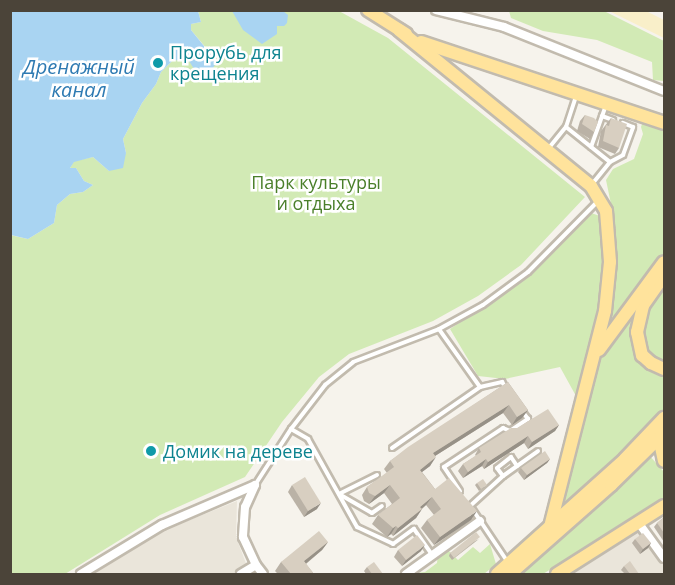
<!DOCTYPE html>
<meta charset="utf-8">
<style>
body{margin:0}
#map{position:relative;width:675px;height:585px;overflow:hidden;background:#f6f3ec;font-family:"Open Sans",sans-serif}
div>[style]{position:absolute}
.residential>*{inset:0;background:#eae5da}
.green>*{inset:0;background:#d2eab5}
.sand>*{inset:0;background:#f9efc9}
.water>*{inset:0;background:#a9d4f2}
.roads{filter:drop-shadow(2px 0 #c2bbae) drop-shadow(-2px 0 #c2bbae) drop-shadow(0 2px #c2bbae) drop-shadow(0 -2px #c2bbae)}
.lane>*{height:4px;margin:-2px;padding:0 2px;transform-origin:2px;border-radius:2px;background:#fff}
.street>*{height:8px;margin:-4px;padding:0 4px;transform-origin:4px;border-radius:4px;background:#fff}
.primary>*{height:12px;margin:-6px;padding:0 6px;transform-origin:6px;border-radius:6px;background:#ffe39c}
.wall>*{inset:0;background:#bab2a6}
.shaded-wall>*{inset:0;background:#979187}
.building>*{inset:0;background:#d8cfc1}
.dots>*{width:16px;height:16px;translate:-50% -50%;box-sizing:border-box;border:3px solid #fff;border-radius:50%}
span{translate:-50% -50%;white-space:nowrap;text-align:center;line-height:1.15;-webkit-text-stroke:5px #fff;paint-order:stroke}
.culture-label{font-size:18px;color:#0d838f}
.left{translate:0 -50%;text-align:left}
.park-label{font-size:18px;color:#4a7f2a}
.water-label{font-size:20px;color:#2e7ab2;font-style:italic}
.frame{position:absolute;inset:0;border:12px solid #4b4439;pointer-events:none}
</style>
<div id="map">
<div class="residential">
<div style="clip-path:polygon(237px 501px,236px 537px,247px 566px,233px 574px,92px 574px,165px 530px)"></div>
<div style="clip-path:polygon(639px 530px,664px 565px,664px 574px,576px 574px,574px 571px)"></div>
</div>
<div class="green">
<div style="clip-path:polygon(198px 11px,339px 11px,388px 38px,585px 197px,521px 265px,478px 296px,433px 321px,349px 354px,319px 377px,282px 422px,245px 477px,160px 515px,65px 574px,11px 574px,10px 235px,28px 239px,54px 223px,57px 205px,70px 194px,83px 192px,93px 185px,84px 181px,76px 168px,70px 168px,74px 161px,93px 157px,109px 171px,126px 153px,123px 139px,142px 103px,156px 84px,161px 72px,173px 60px,217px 61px,191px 30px,191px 24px,201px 22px)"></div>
<div style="clip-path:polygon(509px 11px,604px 11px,664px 41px,664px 81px,653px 80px,652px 62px,597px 40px,543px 31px,511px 18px)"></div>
<div style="clip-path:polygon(643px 121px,664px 130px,664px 255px,613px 325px,606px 322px,608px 214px,611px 204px,606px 180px,613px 169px,634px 159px,643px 134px,641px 127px)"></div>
<div style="clip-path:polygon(591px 213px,603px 217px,602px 289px,576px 396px,560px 367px,505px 379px,478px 376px,450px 329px,526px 278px)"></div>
<div style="clip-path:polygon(664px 282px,664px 365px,649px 357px,641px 332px,644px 314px)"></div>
<div style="clip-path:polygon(640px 299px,633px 340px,634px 348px,646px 367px,664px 375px,664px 410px,638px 438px,569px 502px,562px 501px,599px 361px)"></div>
<div style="clip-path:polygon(649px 455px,664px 472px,664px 498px,543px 574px,515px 574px)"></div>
<div style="clip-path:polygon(490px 544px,496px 564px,484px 574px,408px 574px,425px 572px,437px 563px,438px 554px,447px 549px,458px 560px,473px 547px,480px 553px)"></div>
</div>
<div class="sand">
<div style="clip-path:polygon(609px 11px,646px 11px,664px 20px,664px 38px)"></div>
</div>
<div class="water">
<div style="clip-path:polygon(10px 11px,198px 11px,201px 22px,191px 24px,191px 30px,217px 62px,210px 72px,196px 72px,189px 61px,173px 60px,161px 72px,156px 84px,142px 103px,123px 139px,126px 153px,123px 168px,109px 171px,93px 157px,74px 162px,70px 168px,76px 168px,84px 181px,93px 185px,83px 192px,70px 194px,57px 205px,54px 223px,28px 239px,11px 235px)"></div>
<div style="clip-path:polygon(232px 11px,283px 11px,288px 15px,287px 23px,284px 26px,277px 26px,277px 34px,262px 44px,243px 30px)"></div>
</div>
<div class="roads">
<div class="lane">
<div style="left:602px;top:116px;width:12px;rotate:20deg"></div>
<div style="left:566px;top:127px;width:33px;rotate:-72deg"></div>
<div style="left:591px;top:147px;width:45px;rotate:-70.3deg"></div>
<div style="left:548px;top:149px;width:28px;rotate:-51deg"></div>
<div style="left:566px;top:127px;width:56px;rotate:38.5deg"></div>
<div style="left:610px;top:162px;width:27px;rotate:129deg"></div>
<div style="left:610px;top:162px;width:15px;rotate:-28deg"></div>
<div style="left:623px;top:155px;width:30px;rotate:-70deg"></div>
<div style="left:633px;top:127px;width:11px;rotate:-158deg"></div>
<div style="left:480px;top:387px;width:23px;rotate:-13deg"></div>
<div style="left:502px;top:382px;width:7px;rotate:56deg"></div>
<div style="left:291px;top:429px;width:20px;rotate:30deg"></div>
<div style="left:308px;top:439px;width:101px;rotate:60.9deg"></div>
<div style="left:357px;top:527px;width:40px;rotate:25deg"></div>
<div style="left:393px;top:544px;width:26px;rotate:-36deg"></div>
<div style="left:414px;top:529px;width:32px;rotate:55deg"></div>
<div style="left:392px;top:448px;width:107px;rotate:-34.7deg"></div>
<div style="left:480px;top:387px;width:71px;rotate:-125.3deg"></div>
<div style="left:377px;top:475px;width:42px;rotate:153.4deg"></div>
<div style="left:339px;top:494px;width:38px;rotate:30deg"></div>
<div style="left:372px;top:513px;width:12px;rotate:-35deg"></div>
<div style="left:503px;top:476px;width:10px;rotate:-127deg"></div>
<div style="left:497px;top:468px;width:18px;rotate:-38deg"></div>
<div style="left:511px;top:457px;width:11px;rotate:56deg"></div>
<div style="left:255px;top:485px;width:67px;rotate:-57.3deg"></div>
<div style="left:291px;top:429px;width:56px;rotate:-52.3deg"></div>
<div style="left:325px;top:385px;width:36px;rotate:-39deg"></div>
<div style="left:353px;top:362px;width:92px;rotate:-21deg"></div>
<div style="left:439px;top:329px;width:50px;rotate:-28.6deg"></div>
<div style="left:483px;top:305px;width:56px;rotate:-36.3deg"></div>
<div style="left:528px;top:272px;width:98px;rotate:-45.4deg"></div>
<div style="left:460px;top:491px;width:29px;rotate:-124deg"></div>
<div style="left:444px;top:467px;width:71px;rotate:-33.5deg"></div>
<div style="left:503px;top:428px;width:8px;rotate:23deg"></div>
<div style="left:510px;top:431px;width:22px;rotate:-34deg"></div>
<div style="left:528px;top:419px;width:10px;rotate:-127deg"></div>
<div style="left:470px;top:506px;width:45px;rotate:-42.3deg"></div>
<div style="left:503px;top:476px;width:43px;rotate:-35.5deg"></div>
<div style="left:473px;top:510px;width:61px;rotate:56.3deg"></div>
</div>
<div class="street">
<div style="left:436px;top:10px;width:70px;rotate:14deg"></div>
<div style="left:504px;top:27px;width:172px;rotate:21.8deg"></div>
<div style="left:255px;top:485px;width:24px;rotate:114deg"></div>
<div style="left:245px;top:507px;width:30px;rotate:94deg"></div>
<div style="left:243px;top:537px;width:31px;rotate:65deg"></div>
<div style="left:256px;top:565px;width:11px;rotate:52deg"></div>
<div style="left:638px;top:522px;width:44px;rotate:54.2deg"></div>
<div style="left:81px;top:574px;width:95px;rotate:-31.2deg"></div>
<div style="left:162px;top:525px;width:101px;rotate:-23.3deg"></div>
<div style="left:241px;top:574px;width:17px;rotate:-31deg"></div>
<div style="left:406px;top:574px;width:91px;rotate:-35.6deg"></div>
</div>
<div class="primary">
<div style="left:368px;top:10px;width:45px;rotate:32.3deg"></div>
<div style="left:399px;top:30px;width:247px;rotate:39.1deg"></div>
<div style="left:591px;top:186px;width:29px;rotate:59deg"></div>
<div style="left:606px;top:211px;width:51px;rotate:85.5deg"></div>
<div style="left:610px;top:262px;width:49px;rotate:95.8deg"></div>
<div style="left:605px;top:311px;width:222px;rotate:104.3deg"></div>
<div style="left:421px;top:42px;width:256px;rotate:18.4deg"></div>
<div style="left:663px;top:277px;width:35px;rotate:125deg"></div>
<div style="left:643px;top:306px;width:27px;rotate:103deg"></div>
<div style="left:637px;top:332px;width:24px;rotate:78deg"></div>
<div style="left:642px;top:355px;width:12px;rotate:42deg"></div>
<div style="left:651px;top:363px;width:14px;rotate:25deg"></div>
<div style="left:599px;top:350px;width:109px;rotate:-53.5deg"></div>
<div style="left:664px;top:435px;width:12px;rotate:104deg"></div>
<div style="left:661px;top:447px;width:14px;rotate:78deg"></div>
<div style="left:497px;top:574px;width:172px;rotate:-41.9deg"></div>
<div style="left:625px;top:459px;width:57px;rotate:-46.4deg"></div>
<div style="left:510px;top:574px;width:135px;rotate:-41.4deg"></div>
<div style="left:611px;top:485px;width:74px;rotate:-44.5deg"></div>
<div style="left:557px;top:574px;width:127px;rotate:-32.4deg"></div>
</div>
</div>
<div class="wall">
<div style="clip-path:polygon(585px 115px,594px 132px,590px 139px,577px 131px,580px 121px)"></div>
<div style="clip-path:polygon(611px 118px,619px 148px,615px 154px,598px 147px,601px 131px)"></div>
<div style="clip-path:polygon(508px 382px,528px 410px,522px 418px,512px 425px,503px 413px,435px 456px,430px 466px,422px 472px,435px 489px,471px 520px,434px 545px,421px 528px,427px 520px,434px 515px,426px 505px,422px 509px,416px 518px,393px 536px,391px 534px,387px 537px,372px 524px,378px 515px,392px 504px,384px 493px,369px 504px,364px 501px,362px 495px,367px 487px,387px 473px,384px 469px,390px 461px)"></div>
<div style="clip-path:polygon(559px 425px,555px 431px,528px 449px,524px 443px,484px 469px,482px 466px,463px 478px,458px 471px,463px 464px,476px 456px,475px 455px,479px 448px,517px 428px)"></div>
<div style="clip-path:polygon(550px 459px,547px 463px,524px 480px,518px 472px,521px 468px)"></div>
<div style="clip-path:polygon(477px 483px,485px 487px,479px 491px,475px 485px)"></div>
<div style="clip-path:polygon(292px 485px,317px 509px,304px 517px,288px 492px)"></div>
<div style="clip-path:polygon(664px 517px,664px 542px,654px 527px,657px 523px)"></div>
<div style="clip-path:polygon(479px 539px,452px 560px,449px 556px,450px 553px)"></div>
<div style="clip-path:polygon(635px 539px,651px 543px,648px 548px,640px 554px,632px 543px)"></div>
<div style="clip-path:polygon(328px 542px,322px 550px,306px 564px,314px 574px,278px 574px,275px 571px,281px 562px)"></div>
<div style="clip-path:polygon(398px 550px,421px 551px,402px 566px,394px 557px)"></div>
<div style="clip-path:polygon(624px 566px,639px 574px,625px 574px,621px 570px)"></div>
<div style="clip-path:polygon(367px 567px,383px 574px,366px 574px,364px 571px)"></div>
</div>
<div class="shaded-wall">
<div style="clip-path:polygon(509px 405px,503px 413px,427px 461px,433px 453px)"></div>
<div style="clip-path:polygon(528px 410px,522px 418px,512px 425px,517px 417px)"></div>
<div style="clip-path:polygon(559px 425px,555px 431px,528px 449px,532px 442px)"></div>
<div style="clip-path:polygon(528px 436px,524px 443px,484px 469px,488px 462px)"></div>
<div style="clip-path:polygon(436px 457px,430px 466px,414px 478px,420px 470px)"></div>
<div style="clip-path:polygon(486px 459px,482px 466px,463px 478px,468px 472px)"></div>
<div style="clip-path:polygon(550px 459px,547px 463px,524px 480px,527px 475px)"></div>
<div style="clip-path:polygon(390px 485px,384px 493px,369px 504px,375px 496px)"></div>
<div style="clip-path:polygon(432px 497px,426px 505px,414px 515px,420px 507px)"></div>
<div style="clip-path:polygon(321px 503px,317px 509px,304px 517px,308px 511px)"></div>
<div style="clip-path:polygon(422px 509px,416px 518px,393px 536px,398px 528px)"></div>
<div style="clip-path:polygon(477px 511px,471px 520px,434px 545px,440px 537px)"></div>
<div style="clip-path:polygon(396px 526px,391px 534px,387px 537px,393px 528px)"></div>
<div style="clip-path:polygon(328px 542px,322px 550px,298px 570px,304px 561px)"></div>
<div style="clip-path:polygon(651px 543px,648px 548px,640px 554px,643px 549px)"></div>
<div style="clip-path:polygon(425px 545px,421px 551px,402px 566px,406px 560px)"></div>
</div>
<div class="building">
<div style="clip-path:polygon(585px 115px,594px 118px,598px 122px,594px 132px,582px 124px)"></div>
<div style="clip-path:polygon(611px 118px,627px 124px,619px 148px,603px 141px,606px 125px,609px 126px)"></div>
<div style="clip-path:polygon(508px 382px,528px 410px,517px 417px,509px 405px,433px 453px,436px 457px,420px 470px,435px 489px,449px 478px,477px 511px,440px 537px,427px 520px,441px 509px,432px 497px,420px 507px,422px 509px,398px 528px,396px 526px,393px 528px,378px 515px,400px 498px,390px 485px,375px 496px,369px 493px,367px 487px,394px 467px,390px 461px,408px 447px)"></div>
<div style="clip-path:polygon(548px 409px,559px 425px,532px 442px,528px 436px,488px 462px,486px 459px,468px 472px,463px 464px,481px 452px,479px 448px,511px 428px,517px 428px)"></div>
<div style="clip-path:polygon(545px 451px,550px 459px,527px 475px,521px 468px)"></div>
<div style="clip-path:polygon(305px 477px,321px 503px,308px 511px,292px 485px)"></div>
<div style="clip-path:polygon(483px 479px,487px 485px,481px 489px,477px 483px)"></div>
<div style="clip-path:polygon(664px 517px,664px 533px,657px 523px)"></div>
<div style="clip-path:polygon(319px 531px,328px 542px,304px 561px,314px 574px,291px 574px,281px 562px)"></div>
<div style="clip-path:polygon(476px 532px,480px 537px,454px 558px,450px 553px)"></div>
<div style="clip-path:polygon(643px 533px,651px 543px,643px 549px,635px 539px)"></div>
<div style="clip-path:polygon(417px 535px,425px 545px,406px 560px,398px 550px)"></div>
<div style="clip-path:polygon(630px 561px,639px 574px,630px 574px,624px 566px)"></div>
<div style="clip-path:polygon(374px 562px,383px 574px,372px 574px,367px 567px)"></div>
</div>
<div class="dots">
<div style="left:158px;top:63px;background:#0f9aa8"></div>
<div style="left:151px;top:451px;background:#0f9aa8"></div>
</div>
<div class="culture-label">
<span class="left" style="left:170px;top:63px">Прорубь для<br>крещения</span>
<span class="left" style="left:163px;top:451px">Домик на дереве</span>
</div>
<div class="park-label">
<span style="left:316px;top:193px">Парк культуры<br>и отдыха</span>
</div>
<div class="water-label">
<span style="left:79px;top:78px">Дренажный<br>канал</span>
</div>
<div class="frame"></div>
</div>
